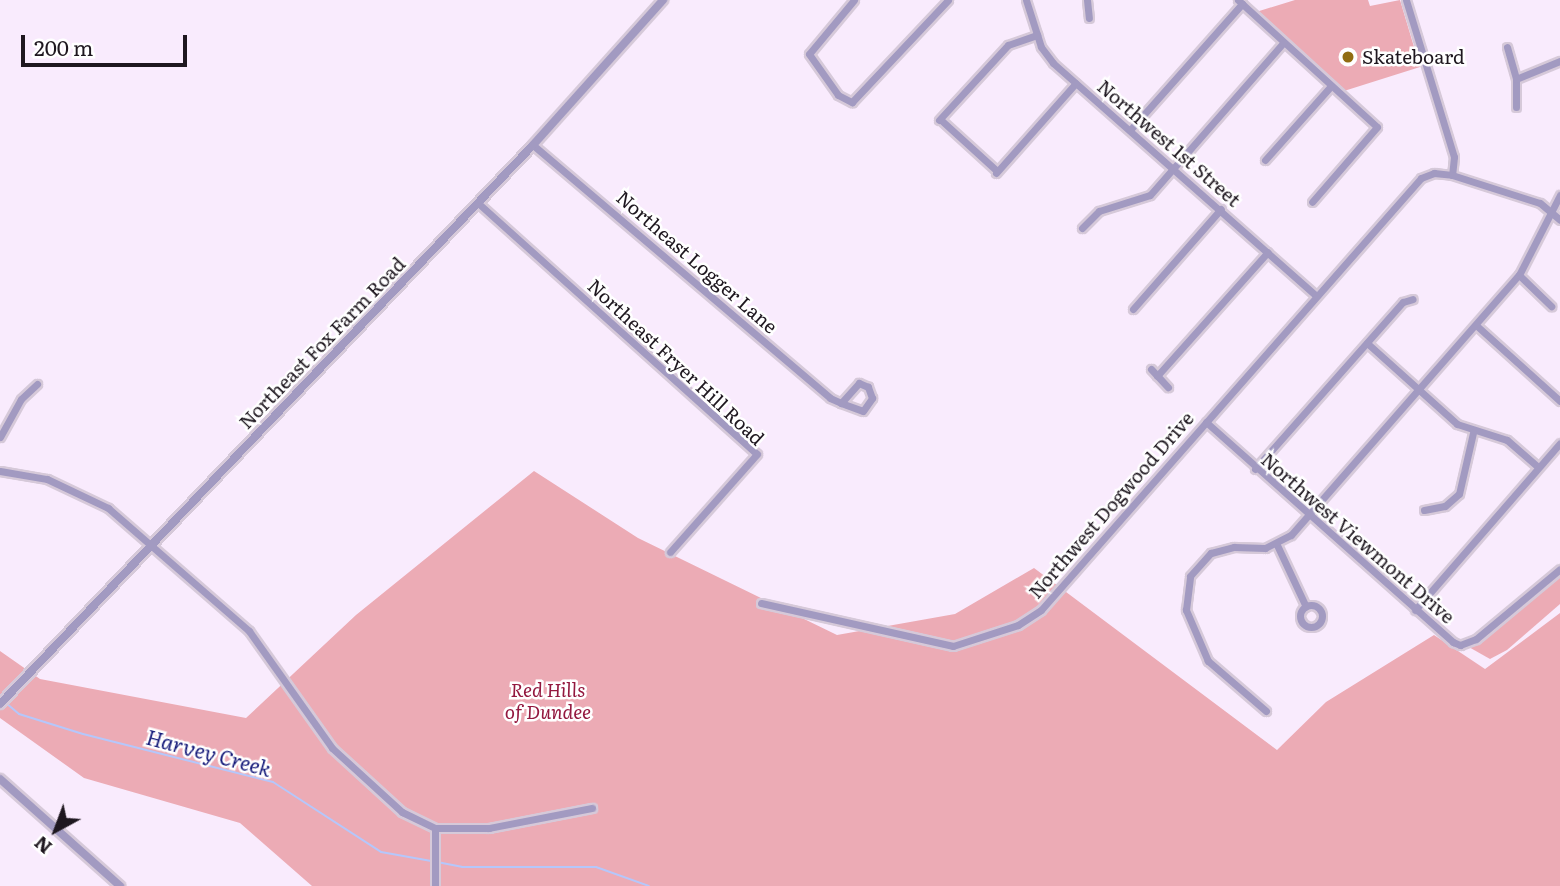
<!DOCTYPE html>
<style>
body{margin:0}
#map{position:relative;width:1560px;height:886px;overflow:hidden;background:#f9ebfd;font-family:Literata,serif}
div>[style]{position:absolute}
.green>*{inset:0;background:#ecabb5}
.stream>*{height:2px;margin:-1px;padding:0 1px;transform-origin:1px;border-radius:1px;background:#b5c7fb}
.roads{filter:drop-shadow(2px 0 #d6c9d9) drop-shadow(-2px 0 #d6c9d9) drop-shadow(0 2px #d6c9d9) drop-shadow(0 -2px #d6c9d9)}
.minor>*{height:7px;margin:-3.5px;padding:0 3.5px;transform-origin:3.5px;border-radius:3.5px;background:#a29ac1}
.minor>.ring{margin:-3.5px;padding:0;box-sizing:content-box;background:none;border:7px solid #a29ac1;border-radius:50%}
.tertiary>*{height:8px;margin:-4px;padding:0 4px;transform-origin:4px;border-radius:4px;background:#a29ac1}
.dots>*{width:19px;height:19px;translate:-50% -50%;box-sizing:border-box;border:4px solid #fff;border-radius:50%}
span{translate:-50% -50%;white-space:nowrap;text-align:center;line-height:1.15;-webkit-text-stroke:5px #fff;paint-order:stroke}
.poi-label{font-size:19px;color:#1e171f}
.left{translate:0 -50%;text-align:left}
.street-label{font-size:19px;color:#1e171f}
.park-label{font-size:19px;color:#93183f;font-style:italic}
.water-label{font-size:21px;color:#141979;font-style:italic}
.north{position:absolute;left:21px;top:795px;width:70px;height:70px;-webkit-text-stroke:5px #fff;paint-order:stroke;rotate:221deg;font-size:19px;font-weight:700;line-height:28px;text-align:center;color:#1e171f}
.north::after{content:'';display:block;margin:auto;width:24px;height:32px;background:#1e171f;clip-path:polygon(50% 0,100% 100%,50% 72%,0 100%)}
.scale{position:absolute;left:21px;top:35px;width:166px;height:32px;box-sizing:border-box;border:4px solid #1e171f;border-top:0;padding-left:9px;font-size:21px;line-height:24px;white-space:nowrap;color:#1e171f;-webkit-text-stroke:5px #fff;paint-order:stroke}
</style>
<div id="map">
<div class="green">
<div style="clip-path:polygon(1295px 0,1368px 0,1370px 6px,1400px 0,1420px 67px,1344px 91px,1256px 12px)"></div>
<div style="clip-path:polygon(534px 471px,638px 538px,837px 635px,955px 614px,1034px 568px,1277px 750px,1326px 702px,1434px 635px,1485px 669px,1560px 613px,1560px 886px,312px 886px,240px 823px,84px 778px,0 718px,0 651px,40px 679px,246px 718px,356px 615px)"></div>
<div style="clip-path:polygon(1560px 572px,1560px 604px,1507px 650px,1490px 659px,1467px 646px)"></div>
</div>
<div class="stream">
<div style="left:6px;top:703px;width:17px;rotate:40deg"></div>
<div style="left:19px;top:714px;width:67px;rotate:17.4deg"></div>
<div style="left:83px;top:734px;width:196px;rotate:14.2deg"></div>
<div style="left:273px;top:782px;width:129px;rotate:32.9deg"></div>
<div style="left:381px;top:852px;width:51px;rotate:10.2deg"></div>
<div style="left:437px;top:862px;width:25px;rotate:11deg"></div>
<div style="left:462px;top:867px;width:134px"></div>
<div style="left:596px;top:867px;width:56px;rotate:19.7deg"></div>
</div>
<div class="roads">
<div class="minor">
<div style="left:854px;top:0;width:70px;rotate:129.8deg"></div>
<div style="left:809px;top:54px;width:50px;rotate:54.7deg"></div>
<div style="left:838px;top:95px;width:16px;rotate:27deg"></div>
<div style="left:852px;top:102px;width:140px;rotate:-46.7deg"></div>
<div style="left:1026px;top:0;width:49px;rotate:72.3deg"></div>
<div style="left:1041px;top:47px;width:20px;rotate:53deg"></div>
<div style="left:1053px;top:63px;width:350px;rotate:41.5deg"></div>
<div style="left:1087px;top:0;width:18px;rotate:84deg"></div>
<div style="left:1238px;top:0;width:188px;rotate:42.4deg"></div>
<div style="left:1377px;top:127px;width:99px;rotate:130.9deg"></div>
<div style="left:1406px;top:0;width:164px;rotate:73deg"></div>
<div style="left:1454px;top:157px;width:18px;rotate:96deg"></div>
<div style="left:1507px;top:47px;width:33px;rotate:74deg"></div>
<div style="left:1516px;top:79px;width:28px;rotate:90deg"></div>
<div style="left:1516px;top:79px;width:48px;rotate:-22.2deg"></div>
<div style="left:939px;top:120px;width:102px;rotate:-47.4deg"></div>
<div style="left:1008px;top:45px;width:31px;rotate:-19deg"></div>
<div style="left:941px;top:120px;width:74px;rotate:42.3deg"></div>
<div style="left:1130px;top:130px;width:169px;rotate:-48.4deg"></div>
<div style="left:533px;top:145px;width:390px;rotate:40.4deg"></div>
<div style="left:830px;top:398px;width:12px;rotate:24deg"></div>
<div style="left:841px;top:403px;width:23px;rotate:20deg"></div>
<div style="left:863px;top:411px;width:16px;rotate:-55deg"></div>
<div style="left:872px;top:398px;width:12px;rotate:-110deg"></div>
<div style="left:868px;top:387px;width:10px;rotate:-156deg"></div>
<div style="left:859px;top:383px;width:27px;rotate:132deg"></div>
<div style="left:1265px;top:160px;width:99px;rotate:-48.3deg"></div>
<div style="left:996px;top:173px;width:120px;rotate:-48.4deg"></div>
<div style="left:478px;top:203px;width:375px;rotate:42deg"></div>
<div style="left:757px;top:454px;width:131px;rotate:131.6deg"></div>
<div style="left:1082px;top:228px;width:24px;rotate:-45deg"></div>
<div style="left:1099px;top:211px;width:53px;rotate:-17.4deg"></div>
<div style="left:1150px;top:195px;width:203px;rotate:-48.8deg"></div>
<div style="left:1519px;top:275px;width:45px;rotate:44.1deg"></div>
<div style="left:1133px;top:309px;width:133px;rotate:-48.7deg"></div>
<div style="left:1477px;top:326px;width:112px;rotate:42.1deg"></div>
<div style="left:1367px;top:343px;width:121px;rotate:42deg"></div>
<div style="left:1457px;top:424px;width:52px;rotate:17.7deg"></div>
<div style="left:1507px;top:440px;width:41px;rotate:41.1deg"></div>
<div style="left:1151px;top:369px;width:25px;rotate:47deg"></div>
<div style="left:1157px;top:376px;width:166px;rotate:-48.2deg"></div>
<div style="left:1206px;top:422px;width:331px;rotate:41.7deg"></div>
<div style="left:1453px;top:642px;width:8px;rotate:23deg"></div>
<div style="left:1460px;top:645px;width:17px;rotate:-21deg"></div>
<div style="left:1476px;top:639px;width:109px;rotate:-39.8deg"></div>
<div style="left:0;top:437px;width:43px;rotate:-61.1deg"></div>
<div style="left:21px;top:399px;width:22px;rotate:-43deg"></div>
<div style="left:1255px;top:469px;width:223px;rotate:-48.5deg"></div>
<div style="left:1403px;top:302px;width:10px;rotate:-17deg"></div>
<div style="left:0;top:471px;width:48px;rotate:9.7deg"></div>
<div style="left:47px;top:479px;width:68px;rotate:25.4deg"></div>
<div style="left:108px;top:508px;width:187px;rotate:41.1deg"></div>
<div style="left:249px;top:631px;width:143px;rotate:54.6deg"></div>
<div style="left:332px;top:748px;width:95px;rotate:42.4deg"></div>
<div style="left:402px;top:812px;width:37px;rotate:26deg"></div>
<div style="left:435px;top:828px;width:58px;rotate:90deg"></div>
<div style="left:1424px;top:510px;width:21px;rotate:-11deg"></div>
<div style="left:1445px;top:506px;width:18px;rotate:-41deg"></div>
<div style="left:1459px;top:494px;width:63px;rotate:-77.1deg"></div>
<div style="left:1277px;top:545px;width:68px;rotate:64.9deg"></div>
<div style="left:761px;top:603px;width:197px;rotate:12.6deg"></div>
<div style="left:953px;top:646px;width:68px;rotate:-17.9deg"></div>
<div style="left:1018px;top:625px;width:27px;rotate:-33deg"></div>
<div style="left:1041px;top:610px;width:575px;rotate:-48.66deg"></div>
<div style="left:1421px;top:178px;width:14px;rotate:-21deg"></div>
<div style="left:1434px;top:173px;width:18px;rotate:6deg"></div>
<div style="left:1452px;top:175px;width:92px;rotate:17.7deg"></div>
<div style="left:1540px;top:203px;width:26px;rotate:40deg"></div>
<div class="ring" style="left:1300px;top:605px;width:15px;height:15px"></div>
<div style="left:1415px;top:610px;width:221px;rotate:-49deg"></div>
<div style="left:1266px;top:711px;width:77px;rotate:-139.2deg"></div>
<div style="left:1208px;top:661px;width:56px;rotate:-113.3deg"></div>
<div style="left:1186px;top:610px;width:34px;rotate:-83deg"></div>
<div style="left:1190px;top:576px;width:31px;rotate:-48deg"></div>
<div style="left:1211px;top:553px;width:24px;rotate:-15deg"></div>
<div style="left:1234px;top:547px;width:31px;rotate:2deg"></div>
<div style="left:1265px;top:548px;width:29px;rotate:-27deg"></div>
<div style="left:1291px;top:535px;width:346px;rotate:-48.8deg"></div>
<div style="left:1519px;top:275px;width:90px;rotate:-62.9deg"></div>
<div style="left:435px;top:828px;width:54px"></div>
<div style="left:489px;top:828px;width:105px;rotate:-11deg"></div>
</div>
<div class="tertiary">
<div style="left:0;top:704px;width:772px;rotate:-46.36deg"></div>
<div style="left:533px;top:145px;width:195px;rotate:-48.1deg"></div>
<div style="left:0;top:779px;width:161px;rotate:41.7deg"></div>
</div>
</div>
<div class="dots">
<div style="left:1348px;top:57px;background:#916c12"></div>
</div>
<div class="poi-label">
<span class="left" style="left:1362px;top:57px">Skateboard</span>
</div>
<div class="street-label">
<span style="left:1169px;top:143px;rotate:41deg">Northwest 1st Street</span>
<span style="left:697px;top:262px;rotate:41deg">Northeast Logger Lane</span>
<span style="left:322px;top:343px;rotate:-46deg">Northeast Fox Farm Road</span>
<span style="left:676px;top:362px;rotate:43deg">Northeast Fryer Hill Road</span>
<span style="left:1111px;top:505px;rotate:-49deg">Northwest Dogwood Drive</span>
<span style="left:1358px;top:538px;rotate:41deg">Northwest Viewmont Drive</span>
</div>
<div class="park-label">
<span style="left:548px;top:701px">Red Hills<br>of Dundee</span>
</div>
<div class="water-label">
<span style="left:209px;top:752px;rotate:15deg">Harvey Creek</span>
</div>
<div class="north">N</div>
<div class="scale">200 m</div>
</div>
